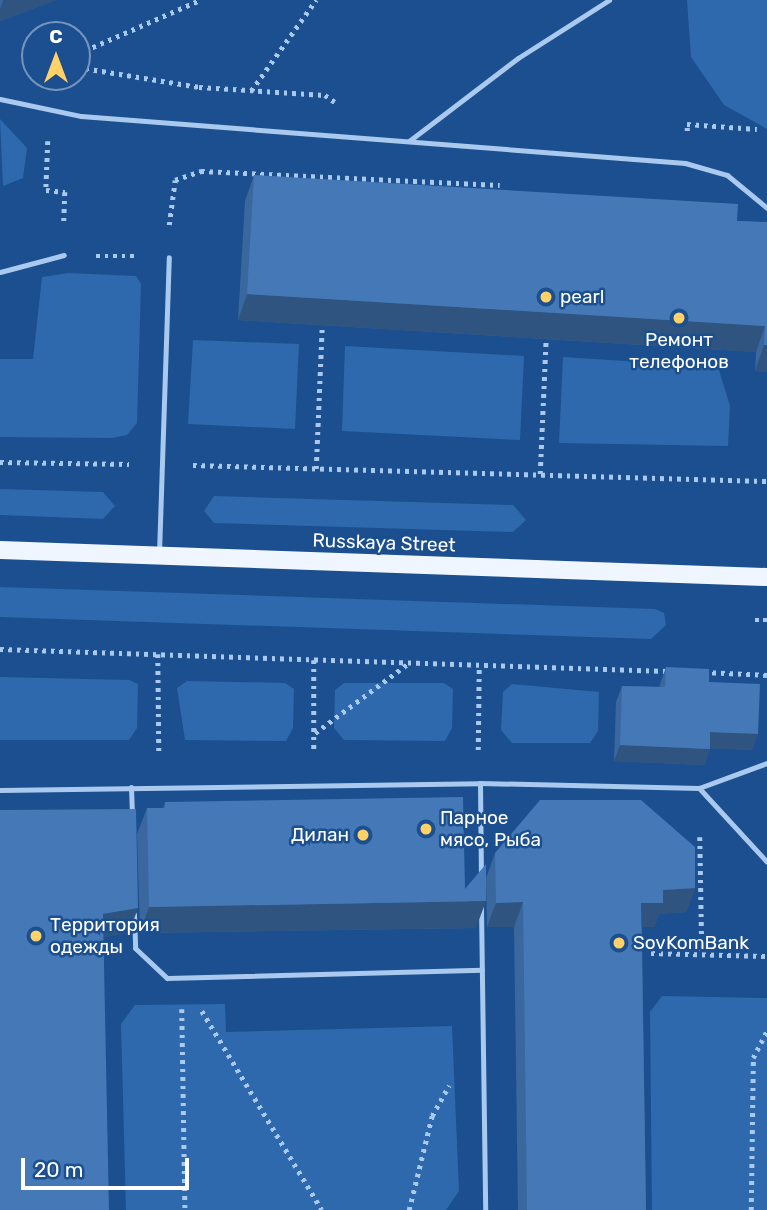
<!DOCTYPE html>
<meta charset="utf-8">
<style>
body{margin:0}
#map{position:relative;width:767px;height:1210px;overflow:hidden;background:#1b4f8f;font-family:Rubik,sans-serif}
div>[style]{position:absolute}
.green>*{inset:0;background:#2e69ad}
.path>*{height:4.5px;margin-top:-2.25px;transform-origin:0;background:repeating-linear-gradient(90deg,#a9c9ee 0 3.5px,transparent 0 8.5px)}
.lane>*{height:5px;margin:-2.5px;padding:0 2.5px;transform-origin:2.5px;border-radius:2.5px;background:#a9c9ee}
.primary>*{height:18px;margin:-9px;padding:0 9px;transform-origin:9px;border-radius:9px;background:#f0f6ff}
.wall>*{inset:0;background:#3a679d}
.shaded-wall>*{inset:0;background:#305480}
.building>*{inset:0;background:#4478b7}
.dots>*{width:19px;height:19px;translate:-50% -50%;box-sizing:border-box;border:4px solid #1b4f8f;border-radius:50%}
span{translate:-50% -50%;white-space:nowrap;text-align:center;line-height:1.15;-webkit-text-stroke:5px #1b4f8f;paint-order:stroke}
.poi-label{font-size:19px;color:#fff}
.left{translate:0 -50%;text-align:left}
.right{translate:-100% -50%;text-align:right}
.street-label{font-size:19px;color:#fff}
.north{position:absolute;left:21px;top:21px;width:70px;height:70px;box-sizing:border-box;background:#1b4f8f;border:2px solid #7695bc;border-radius:50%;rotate:0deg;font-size:19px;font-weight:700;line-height:28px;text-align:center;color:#fff}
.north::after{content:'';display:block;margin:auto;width:24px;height:32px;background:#ffd166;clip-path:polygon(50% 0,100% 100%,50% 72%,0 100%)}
.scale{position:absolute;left:21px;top:1158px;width:168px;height:32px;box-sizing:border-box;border:4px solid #fff;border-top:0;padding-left:9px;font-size:21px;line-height:24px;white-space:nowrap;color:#fff;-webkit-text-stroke:5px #1b4f8f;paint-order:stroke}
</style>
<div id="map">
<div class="green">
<div style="clip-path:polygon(687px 0,767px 0,767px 129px,724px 105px,691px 57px)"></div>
<div style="clip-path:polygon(0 119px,27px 148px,23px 178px,3px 186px)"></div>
<div style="clip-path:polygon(68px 273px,136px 276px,141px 284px,137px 423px,127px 435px,112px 438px,0 437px,0 359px,33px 359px,42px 277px)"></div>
<div style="clip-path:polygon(193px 340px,299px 344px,295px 429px,188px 424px)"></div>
<div style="clip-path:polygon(345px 346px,524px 356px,520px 440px,342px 431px)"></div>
<div style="clip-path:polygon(563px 357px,718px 367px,730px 406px,728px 446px,559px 443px)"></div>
<div style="clip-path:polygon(0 489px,103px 492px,115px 506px,103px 519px,0 515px)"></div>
<div style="clip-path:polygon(214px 496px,513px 505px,526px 520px,513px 532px,214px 523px,204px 511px)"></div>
<div style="clip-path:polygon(0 587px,655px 609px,664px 613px,666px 625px,651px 639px,0 617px)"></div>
<div style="clip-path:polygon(0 677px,129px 680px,138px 684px,137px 728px,129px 740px,0 740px)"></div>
<div style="clip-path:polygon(187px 681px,285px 683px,294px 689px,293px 728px,286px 741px,185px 740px,177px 688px)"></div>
<div style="clip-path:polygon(344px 683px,444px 683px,453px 689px,452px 728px,445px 741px,344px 740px,334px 728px,335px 690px)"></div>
<div style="clip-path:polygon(512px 684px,599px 692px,598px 731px,590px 743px,512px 743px,501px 730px,503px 692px)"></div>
<div style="clip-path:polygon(662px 996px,767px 998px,767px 1210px,652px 1210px,650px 1012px)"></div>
<div style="clip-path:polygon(225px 1004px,226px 1032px,452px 1026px,459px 1191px,446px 1210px,126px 1210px,121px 1024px,135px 1005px)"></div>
</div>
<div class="path">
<div style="left:77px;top:54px;width:134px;rotate:-23.7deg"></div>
<div style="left:77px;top:67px;width:124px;rotate:9.3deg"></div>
<div style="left:199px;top:87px;width:126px;rotate:3.6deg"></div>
<div style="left:325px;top:95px;width:12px;rotate:35deg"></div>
<div style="left:251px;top:91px;width:112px;rotate:-54.5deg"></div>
<div style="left:687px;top:131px;width:7px;rotate:-90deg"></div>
<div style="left:687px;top:124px;width:70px;rotate:4.1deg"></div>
<div style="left:48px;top:141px;width:49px;rotate:92.3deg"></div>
<div style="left:46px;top:190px;width:19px;rotate:6deg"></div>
<div style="left:65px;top:192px;width:31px;rotate:92deg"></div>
<div style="left:169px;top:225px;width:45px;rotate:-82.4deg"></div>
<div style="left:175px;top:180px;width:28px;rotate:-19deg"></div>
<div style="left:201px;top:171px;width:299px;rotate:2.7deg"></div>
<div style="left:96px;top:256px;width:40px"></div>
<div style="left:0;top:462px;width:129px;rotate:0.9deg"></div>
<div style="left:193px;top:465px;width:574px;rotate:1.6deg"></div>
<div style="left:316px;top:469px;width:143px;rotate:-87.6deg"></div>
<div style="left:540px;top:474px;width:135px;rotate:-87.5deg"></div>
<div style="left:755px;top:620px;width:12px"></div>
<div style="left:0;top:649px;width:667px;rotate:1.89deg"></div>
<div style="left:158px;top:654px;width:100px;rotate:89.4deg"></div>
<div style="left:314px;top:660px;width:92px;rotate:90deg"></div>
<div style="left:704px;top:672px;width:63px;rotate:2.7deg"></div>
<div style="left:315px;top:733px;width:117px;rotate:-36.7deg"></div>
<div style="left:478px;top:750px;width:85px;rotate:-89.3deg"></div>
<div style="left:700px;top:837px;width:117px;rotate:89deg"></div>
<div style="left:651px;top:953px;width:116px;rotate:1.5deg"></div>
<div style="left:182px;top:1009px;width:201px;rotate:89.1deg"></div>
<div style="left:202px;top:1011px;width:232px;rotate:58.9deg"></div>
<div style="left:409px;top:1210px;width:97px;rotate:-76.3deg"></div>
<div style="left:432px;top:1116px;width:35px;rotate:-61deg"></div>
<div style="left:751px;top:1210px;width:152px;rotate:-89.2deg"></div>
<div style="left:753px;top:1058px;width:30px;rotate:-63deg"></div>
</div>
<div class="lane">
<div style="left:0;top:99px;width:83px;rotate:11.9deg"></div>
<div style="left:81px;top:116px;width:606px;rotate:4.45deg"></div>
<div style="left:685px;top:163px;width:44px;rotate:15.9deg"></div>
<div style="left:727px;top:175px;width:52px;rotate:39.5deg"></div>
<div style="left:409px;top:141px;width:137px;rotate:-37.3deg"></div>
<div style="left:518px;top:58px;width:108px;rotate:-32.5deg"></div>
<div style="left:0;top:272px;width:66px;rotate:-14.9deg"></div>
<div style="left:159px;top:553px;width:296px;rotate:-88.1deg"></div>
<div style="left:480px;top:783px;width:91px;rotate:89.4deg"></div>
<div style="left:131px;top:787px;width:27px;rotate:88deg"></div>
<div style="left:699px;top:788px;width:72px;rotate:-20.2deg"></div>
<div style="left:0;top:790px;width:480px;rotate:-0.8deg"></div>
<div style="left:480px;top:783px;width:219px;rotate:1.3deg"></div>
<div style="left:699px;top:788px;width:100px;rotate:47.4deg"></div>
<div style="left:481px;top:908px;width:302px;rotate:89.2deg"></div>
<div style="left:134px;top:914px;width:34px;rotate:88deg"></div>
<div style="left:135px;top:948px;width:44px;rotate:43.2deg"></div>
<div style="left:167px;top:978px;width:315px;rotate:-1.5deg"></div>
</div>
<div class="primary">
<div style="left:0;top:550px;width:767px;rotate:2.02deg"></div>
</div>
<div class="wall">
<div style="clip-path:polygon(0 0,56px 0,0 21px)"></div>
<div style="clip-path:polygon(254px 175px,737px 221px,767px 222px,767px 372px,755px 371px,756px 352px,238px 320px,245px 201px)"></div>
<div style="clip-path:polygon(666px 667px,709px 682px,752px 750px,710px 748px,704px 765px,614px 761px,616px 702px,622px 686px,659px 687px)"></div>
<div style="clip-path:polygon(165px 802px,465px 889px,476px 928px,140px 933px,137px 834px,147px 808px,163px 808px)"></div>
<div style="clip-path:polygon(495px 853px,695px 888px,686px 912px,659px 914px,654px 927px,642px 927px,646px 1210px,518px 1210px,514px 927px,487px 927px,486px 878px)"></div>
</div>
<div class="shaded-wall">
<div style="clip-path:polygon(3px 0,56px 0,0 21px,0 9px)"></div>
<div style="clip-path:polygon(247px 294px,765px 326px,756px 352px,238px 320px)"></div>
<div style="clip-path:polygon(764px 345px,767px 345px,767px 372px,755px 371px)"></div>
<div style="clip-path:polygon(710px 732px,758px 734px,752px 750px,704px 748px)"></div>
<div style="clip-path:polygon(620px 745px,710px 749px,704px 765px,614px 761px)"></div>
<div style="clip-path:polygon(695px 888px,686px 912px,659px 914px,654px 927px,632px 927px,641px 903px,663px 890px)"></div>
<div style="clip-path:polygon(486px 901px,476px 928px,140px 933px,149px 907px)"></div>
<div style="clip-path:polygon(523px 902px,514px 927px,487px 927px,496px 903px)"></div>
<div style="clip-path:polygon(138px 908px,129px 933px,94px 939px,103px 914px)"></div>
</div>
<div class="building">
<div style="clip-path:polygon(254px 175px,738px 204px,737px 221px,767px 222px,767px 345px,764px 345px,765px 326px,247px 294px)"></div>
<div style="clip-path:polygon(666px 667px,709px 669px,709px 682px,760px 684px,758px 734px,710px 732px,710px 749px,620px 745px,622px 686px,665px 687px)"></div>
<div style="clip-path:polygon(463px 797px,465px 889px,486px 864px,486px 901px,149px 907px,147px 808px,165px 808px,165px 802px)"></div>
<div style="clip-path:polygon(540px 800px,641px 800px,695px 847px,695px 888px,663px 890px,663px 903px,641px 903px,646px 1210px,527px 1210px,523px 902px,496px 903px,495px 853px)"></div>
<div style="clip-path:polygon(136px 809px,138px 908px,103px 914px,109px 1210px,0 1210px,0 810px)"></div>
</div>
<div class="dots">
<div style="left:546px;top:297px;background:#ffd166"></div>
<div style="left:679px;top:318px;background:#ffd166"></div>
<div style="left:426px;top:829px;background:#ffd166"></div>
<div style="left:363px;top:835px;background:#ffd166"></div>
<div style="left:36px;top:936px;background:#ffd166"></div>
<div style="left:619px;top:943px;background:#ffd166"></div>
</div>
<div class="poi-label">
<span class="left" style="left:560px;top:297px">pearl</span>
<span style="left:679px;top:351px">Ремонт<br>телефонов</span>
<span class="left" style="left:440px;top:829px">Парное<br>мясо, Рыба</span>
<span class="right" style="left:349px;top:835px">Дилан</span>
<span class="left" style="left:50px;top:936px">Территория<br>одежды</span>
<span class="left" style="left:633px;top:943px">SovKomBank</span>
</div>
<div class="street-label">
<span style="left:384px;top:543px;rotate:2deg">Russkaya Street</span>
</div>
<div class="north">С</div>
<div class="scale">20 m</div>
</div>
